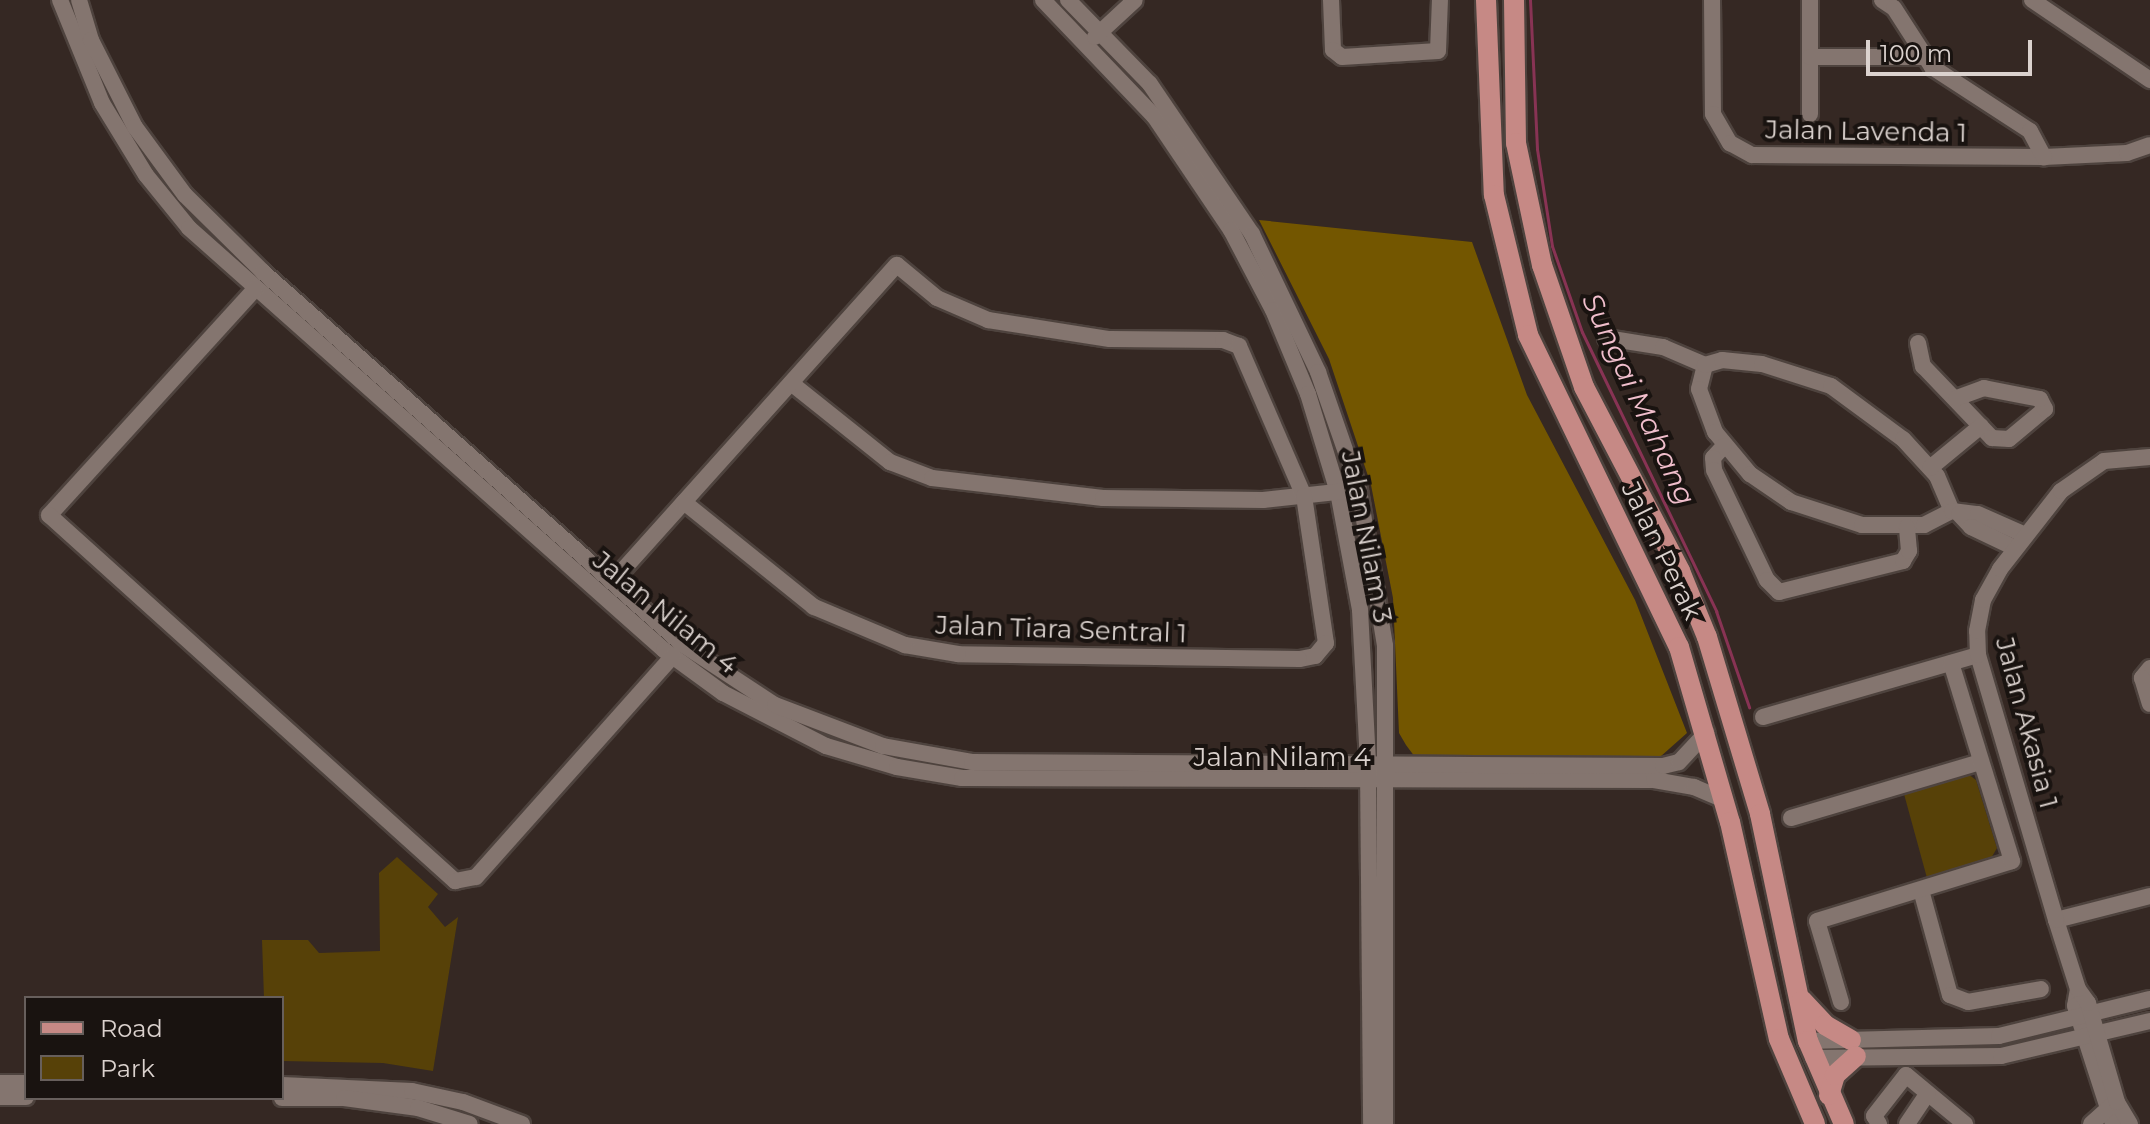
<!DOCTYPE html>
<style>
body{margin:0}
#map{position:relative;width:2150px;height:1124px;overflow:hidden;background:#352823;font-family:Montserrat,sans-serif}
div>[style]{position:absolute}
.green>*{inset:0;background:#574108}
.forest>*{inset:0;background:#735600}
.stream>*{height:3px;margin:-1.5px;padding:0 1.5px;transform-origin:1.5px;border-radius:1.5px;background:#883354}
.roads{filter:drop-shadow(2px 0 #4e433e) drop-shadow(-2px 0 #4e433e) drop-shadow(0 2px #4e433e) drop-shadow(0 -2px #4e433e)}
.minor>*{height:16px;margin:-8px;padding:0 8px;transform-origin:8px;border-radius:8px;background:#84756f}
.major>*{height:20px;margin:-10px;padding:0 10px;transform-origin:10px;border-radius:10px;background:#c68985}
span{translate:-50% -50%;white-space:nowrap;text-align:center;line-height:1.15;-webkit-text-stroke:8px #191310;paint-order:stroke}
.street-label{font-size:26px;color:#dbd2ce}
.water-label{font-size:28px;color:#f0becc;font-style:italic}
.legend{position:absolute;left:24px;top:996px;width:260px;height:104px;box-sizing:border-box;background:#191310;border:2px solid #675f5c;margin:0;padding:10px 14px;list-style:none;font-size:24px;color:#dbd2ce}
.legend li{display:flex;align-items:center;gap:16px;height:40px}
.legend b{width:40px;border:2px solid #675f5c}
.scale{position:absolute;left:1866px;top:40px;width:166px;height:36px;box-sizing:border-box;border:4px solid #dbd2ce;border-top:0;padding-left:10px;font-size:24px;line-height:28px;white-space:nowrap;color:#dbd2ce;-webkit-text-stroke:6px #191310;paint-order:stroke}
</style>
<div id="map">
<div class="green">
<div style="clip-path:polygon(1968px 774px,1976px 780px,1997px 848px,1990px 860px,1927px 878px,1904px 794px)"></div>
<div style="clip-path:polygon(397px 857px,438px 894px,428px 907px,445px 927px,458px 917px,433px 1071px,383px 1063px,282px 1061px,282px 998px,264px 998px,262px 940px,308px 940px,319px 953px,380px 951px,379px 873px)"></div>
</div>
<div class="forest">
<div style="clip-path:polygon(1259px 220px,1472px 242px,1527px 395px,1635px 600px,1687px 733px,1660px 757px,1415px 757px,1406px 745px,1399px 733px,1393px 598px,1371px 485px,1329px 359px)"></div>
</div>
<div class="stream">
<div style="left:1530px;top:0;width:149px;rotate:87.3deg"></div>
<div style="left:1537px;top:149px;width:98px;rotate:81.2deg"></div>
<div style="left:1552px;top:246px;width:91px;rotate:70.8deg"></div>
<div style="left:1582px;top:332px;width:310px;rotate:64.3deg"></div>
<div style="left:1716px;top:611px;width:102px;rotate:71deg"></div>
</div>
<div class="roads">
<div class="minor">
<div style="left:60px;top:0;width:111px;rotate:67.8deg"></div>
<div style="left:102px;top:103px;width:84px;rotate:58.6deg"></div>
<div style="left:146px;top:175px;width:68px;rotate:50.9deg"></div>
<div style="left:189px;top:228px;width:635px;rotate:41.62deg"></div>
<div style="left:664px;top:650px;width:73px;rotate:36.1deg"></div>
<div style="left:723px;top:693px;width:116px;rotate:27.2deg"></div>
<div style="left:826px;top:746px;width:74px;rotate:16.5deg"></div>
<div style="left:897px;top:767px;width:66px;rotate:9.6deg"></div>
<div style="left:962px;top:778px;width:692px;rotate:0.17deg"></div>
<div style="left:1654px;top:780px;width:41px;rotate:9.9deg"></div>
<div style="left:1694px;top:787px;width:33px;rotate:23deg"></div>
<div style="left:79px;top:0;width:42px;rotate:73.3deg"></div>
<div style="left:91px;top:40px;width:97px;rotate:63.2deg"></div>
<div style="left:135px;top:127px;width:84px;rotate:53.7deg"></div>
<div style="left:185px;top:195px;width:110px;rotate:44.6deg"></div>
<div style="left:263px;top:272px;width:560px;rotate:41.6deg"></div>
<div style="left:682px;top:644px;width:111px;rotate:33.3deg"></div>
<div style="left:775px;top:705px;width:116px;rotate:20.8deg"></div>
<div style="left:883px;top:746px;width:90px;rotate:10.2deg"></div>
<div style="left:972px;top:762px;width:691px;rotate:0.33deg"></div>
<div style="left:1663px;top:766px;width:16px;rotate:-14deg"></div>
<div style="left:1679px;top:762px;width:40px;rotate:-47deg"></div>
<div style="left:1043px;top:0;width:161px;rotate:46.3deg"></div>
<div style="left:1154px;top:116px;width:138px;rotate:56deg"></div>
<div style="left:1231px;top:230px;width:90px;rotate:62.3deg"></div>
<div style="left:1273px;top:310px;width:91px;rotate:67.4deg"></div>
<div style="left:1308px;top:394px;width:102px;rotate:73deg"></div>
<div style="left:1338px;top:492px;width:120px;rotate:79.4deg"></div>
<div style="left:1360px;top:610px;width:155px;rotate:87deg"></div>
<div style="left:1368px;top:765px;width:359px;rotate:89.5deg"></div>
<div style="left:1068px;top:0;width:117px;rotate:45.7deg"></div>
<div style="left:1150px;top:84px;width:181px;rotate:55.8deg"></div>
<div style="left:1252px;top:234px;width:153px;rotate:64.4deg"></div>
<div style="left:1318px;top:372px;width:125px;rotate:70.8deg"></div>
<div style="left:1359px;top:490px;width:158px;rotate:80.5deg"></div>
<div style="left:1385px;top:646px;width:478px;rotate:90deg"></div>
<div style="left:1331px;top:0;width:50px;rotate:87.7deg"></div>
<div style="left:1333px;top:50px;width:11px;rotate:38deg"></div>
<div style="left:1342px;top:57px;width:96px;rotate:-3.6deg"></div>
<div style="left:1438px;top:51px;width:51px;rotate:-87.8deg"></div>
<div style="left:1712px;top:0;width:114px;rotate:89.5deg"></div>
<div style="left:1713px;top:114px;width:34px;rotate:60deg"></div>
<div style="left:1730px;top:143px;width:25px;rotate:29deg"></div>
<div style="left:1752px;top:155px;width:292px;rotate:0.4deg"></div>
<div style="left:2044px;top:157px;width:83px;rotate:-2.8deg"></div>
<div style="left:2127px;top:153px;width:24px;rotate:-19deg"></div>
<div style="left:1810px;top:0;width:114px;rotate:90deg"></div>
<div style="left:1882px;top:0;width:14px;rotate:34deg"></div>
<div style="left:1894px;top:8px;width:70px;rotate:57.2deg"></div>
<div style="left:1932px;top:67px;width:117px;rotate:33.1deg"></div>
<div style="left:2030px;top:131px;width:30px;rotate:62deg"></div>
<div style="left:2032px;top:0;width:143px;rotate:34.1deg"></div>
<div style="left:1095px;top:37px;width:54px;rotate:-42.8deg"></div>
<div style="left:1810px;top:57px;width:114px"></div>
<div style="left:255px;top:289px;width:306px;rotate:132.3deg"></div>
<div style="left:49px;top:515px;width:547px;rotate:42.03deg"></div>
<div style="left:455px;top:881px;width:21px;rotate:-11deg"></div>
<div style="left:476px;top:877px;width:296px;rotate:-48.3deg"></div>
<div style="left:1606px;top:338px;width:58px;rotate:9deg"></div>
<div style="left:1663px;top:347px;width:46px;rotate:23.2deg"></div>
<div style="left:1918px;top:343px;width:24px;rotate:78deg"></div>
<div style="left:1923px;top:366px;width:100px;rotate:46.2deg"></div>
<div style="left:1992px;top:438px;width:17px;rotate:3deg"></div>
<div style="left:2009px;top:439px;width:47px;rotate:-39.8deg"></div>
<div style="left:2045px;top:409px;width:11px;rotate:-117deg"></div>
<div style="left:2040px;top:399px;width:57px;rotate:-168.9deg"></div>
<div style="left:1984px;top:388px;width:29px;rotate:160deg"></div>
<div style="left:1705px;top:365px;width:25px;rotate:104deg"></div>
<div style="left:1699px;top:389px;width:46px;rotate:69.6deg"></div>
<div style="left:1715px;top:432px;width:55px;rotate:50.2deg"></div>
<div style="left:1750px;top:474px;width:50px;rotate:34.3deg"></div>
<div style="left:1791px;top:502px;width:75px;rotate:17.9deg"></div>
<div style="left:1862px;top:525px;width:62px"></div>
<div style="left:1924px;top:525px;width:31px;rotate:-27deg"></div>
<div style="left:1705px;top:365px;width:18px;rotate:-16deg"></div>
<div style="left:1722px;top:360px;width:40px;rotate:5.7deg"></div>
<div style="left:1762px;top:364px;width:72px;rotate:17.7deg"></div>
<div style="left:1831px;top:386px;width:89px;rotate:36.4deg"></div>
<div style="left:1903px;top:439px;width:50px;rotate:47.4deg"></div>
<div style="left:1937px;top:476px;width:38px;rotate:67deg"></div>
<div style="left:791px;top:383px;width:127px;rotate:38.6deg"></div>
<div style="left:890px;top:462px;width:45px;rotate:20.9deg"></div>
<div style="left:932px;top:478px;width:172px;rotate:6.7deg"></div>
<div style="left:1103px;top:498px;width:160px;rotate:0.7deg"></div>
<div style="left:1263px;top:500px;width:83px;rotate:-6.2deg"></div>
<div style="left:1724px;top:446px;width:16px;rotate:133deg"></div>
<div style="left:1713px;top:458px;width:12px;rotate:85deg"></div>
<div style="left:1714px;top:470px;width:122px;rotate:64.3deg"></div>
<div style="left:1767px;top:580px;width:17px;rotate:45deg"></div>
<div style="left:1779px;top:592px;width:128px;rotate:-14deg"></div>
<div style="left:1903px;top:561px;width:12px;rotate:-59deg"></div>
<div style="left:1909px;top:551px;width:24px;rotate:-95deg"></div>
<div style="left:1930px;top:468px;width:66px;rotate:-39.5deg"></div>
<div style="left:1952px;top:511px;width:26px;rotate:7deg"></div>
<div style="left:1978px;top:514px;width:49px;rotate:24deg"></div>
<div style="left:1959px;top:514px;width:18px;rotate:47deg"></div>
<div style="left:1971px;top:527px;width:47px;rotate:25.5deg"></div>
<div style="left:613px;top:581px;width:425px;rotate:-48.1deg"></div>
<div style="left:897px;top:265px;width:52px;rotate:39.5deg"></div>
<div style="left:937px;top:298px;width:56px;rotate:23.3deg"></div>
<div style="left:988px;top:320px;width:123px;rotate:8.9deg"></div>
<div style="left:1110px;top:339px;width:113px;rotate:0.5deg"></div>
<div style="left:1223px;top:340px;width:17px;rotate:21deg"></div>
<div style="left:1239px;top:346px;width:163px;rotate:66.6deg"></div>
<div style="left:1304px;top:496px;width:149px;rotate:81.5deg"></div>
<div style="left:1326px;top:643px;width:17px;rotate:130deg"></div>
<div style="left:1315px;top:656px;width:16px;rotate:169deg"></div>
<div style="left:1299px;top:659px;width:341px;rotate:-179.2deg"></div>
<div style="left:958px;top:654px;width:54px;rotate:-170.4deg"></div>
<div style="left:905px;top:645px;width:99px;rotate:-157.3deg"></div>
<div style="left:814px;top:607px;width:167px;rotate:-141.1deg"></div>
<div style="left:2150px;top:668px;width:13px;rotate:129deg"></div>
<div style="left:2142px;top:678px;width:27px;rotate:73deg"></div>
<div style="left:1763px;top:717px;width:224px;rotate:-16.1deg"></div>
<div style="left:1791px;top:818px;width:197px;rotate:-16.5deg"></div>
<div style="left:1921px;top:890px;width:109px;rotate:74.6deg"></div>
<div style="left:1950px;top:995px;width:19px;rotate:21deg"></div>
<div style="left:1968px;top:1002px;width:74px;rotate:-10.1deg"></div>
<div style="left:2056px;top:920px;width:97px;rotate:-14.3deg"></div>
<div style="left:2078px;top:989px;width:17px;rotate:100deg"></div>
<div style="left:2075px;top:1006px;width:124px;rotate:72.1deg"></div>
<div style="left:1841px;top:1002px;width:84px;rotate:-106.5deg"></div>
<div style="left:1817px;top:921px;width:204px;rotate:-17.1deg"></div>
<div style="left:2012px;top:861px;width:207px;rotate:-107.1deg"></div>
<div style="left:1808px;top:1041px;width:191px;rotate:-1.5deg"></div>
<div style="left:1999px;top:1036px;width:155px;rotate:-13.8deg"></div>
<div style="left:1813px;top:1058px;width:188px;rotate:-0.6deg"></div>
<div style="left:2001px;top:1056px;width:153px;rotate:-13.2deg"></div>
<div style="left:0;top:1083px;width:26px"></div>
<div style="left:282px;top:1085px;width:130px;rotate:2.6deg"></div>
<div style="left:412px;top:1091px;width:52px;rotate:12.2deg"></div>
<div style="left:463px;top:1102px;width:63px;rotate:20.4deg"></div>
<div style="left:0;top:1097px;width:26px"></div>
<div style="left:282px;top:1098px;width:62px"></div>
<div style="left:344px;top:1098px;width:75px;rotate:7.7deg"></div>
<div style="left:418px;top:1108px;width:54px;rotate:17.1deg"></div>
<div style="left:1879px;top:1124px;width:9px;rotate:-122deg"></div>
<div style="left:1874px;top:1116px;width:52px;rotate:-52deg"></div>
<div style="left:1906px;top:1075px;width:77px;rotate:39.7deg"></div>
<div style="left:1907px;top:1124px;width:37px;rotate:-56deg"></div>
<div style="left:2091px;top:1124px;width:30px;rotate:-42deg"></div>
<div style="left:2130px;top:1124px;width:26px;rotate:-121deg"></div>
<div style="left:2117px;top:1102px;width:103px;rotate:-106.3deg"></div>
<div style="left:2088px;top:1003px;width:17px;rotate:-126deg"></div>
<div style="left:2078px;top:989px;width:72px;rotate:-107.7deg"></div>
<div style="left:2056px;top:920px;width:276px;rotate:-106.4deg"></div>
<div style="left:1978px;top:655px;width:24px;rotate:-92deg"></div>
<div style="left:1977px;top:631px;width:32px;rotate:-79deg"></div>
<div style="left:1983px;top:600px;width:35px;rotate:-61deg"></div>
<div style="left:2000px;top:569px;width:99px;rotate:-52deg"></div>
<div style="left:2061px;top:491px;width:52px;rotate:-34.9deg"></div>
<div style="left:2104px;top:461px;width:46px;rotate:-5deg"></div>
</div>
<div class="major">
<div style="left:1486px;top:0;width:195px;rotate:87.7deg"></div>
<div style="left:1494px;top:195px;width:144px;rotate:76.3deg"></div>
<div style="left:1528px;top:335px;width:347px;rotate:64.2deg"></div>
<div style="left:1679px;top:647px;width:182px;rotate:73.8deg"></div>
<div style="left:1730px;top:822px;width:222px;rotate:77.3deg"></div>
<div style="left:1779px;top:1039px;width:92px;rotate:67deg"></div>
<div style="left:1514px;top:0;width:143px;rotate:89.2deg"></div>
<div style="left:1516px;top:143px;width:125px;rotate:78deg"></div>
<div style="left:1542px;top:265px;width:129px;rotate:71deg"></div>
<div style="left:1584px;top:387px;width:208px;rotate:62.4deg"></div>
<div style="left:1680px;top:571px;width:71px;rotate:67.8deg"></div>
<div style="left:1707px;top:637px;width:185px;rotate:73.3deg"></div>
<div style="left:1760px;top:814px;width:232px;rotate:78.1deg"></div>
<div style="left:1808px;top:1041px;width:90px;rotate:66.6deg"></div>
<div style="left:1802px;top:1000px;width:34px;rotate:47deg"></div>
<div style="left:1825px;top:1025px;width:30px;rotate:30deg"></div>
<div style="left:1829px;top:1095px;width:21px;rotate:-73deg"></div>
<div style="left:1835px;top:1075px;width:28px;rotate:-42deg"></div>
</div>
</div>
<div class="street-label">
<span style="left:1866px;top:132px;rotate:1deg">Jalan Lavenda 1</span>
<span style="left:1366px;top:537px;rotate:79deg">Jalan Nilam 3</span>
<span style="left:1661px;top:551px;rotate:64deg">Jalan Perak</span>
<span style="left:665px;top:613px;rotate:39deg">Jalan Nilam 4</span>
<span style="left:1061px;top:630px;rotate:2deg">Jalan Tiara Sentral 1</span>
<span style="left:2026px;top:723px;rotate:75deg">Jalan Akasia 1</span>
<span style="left:1282px;top:758px">Jalan Nilam 4</span>
</div>
<div class="water-label">
<span style="left:1639px;top:399px;rotate:65deg">Sungai Mahang</span>
</div>
<ul class="legend">
<li><b style="height:10px;background:#c68985"></b>Road</li>
<li><b style="height:22px;background:#574108"></b>Park</li>
</ul>
<div class="scale">100 m</div>
</div>
